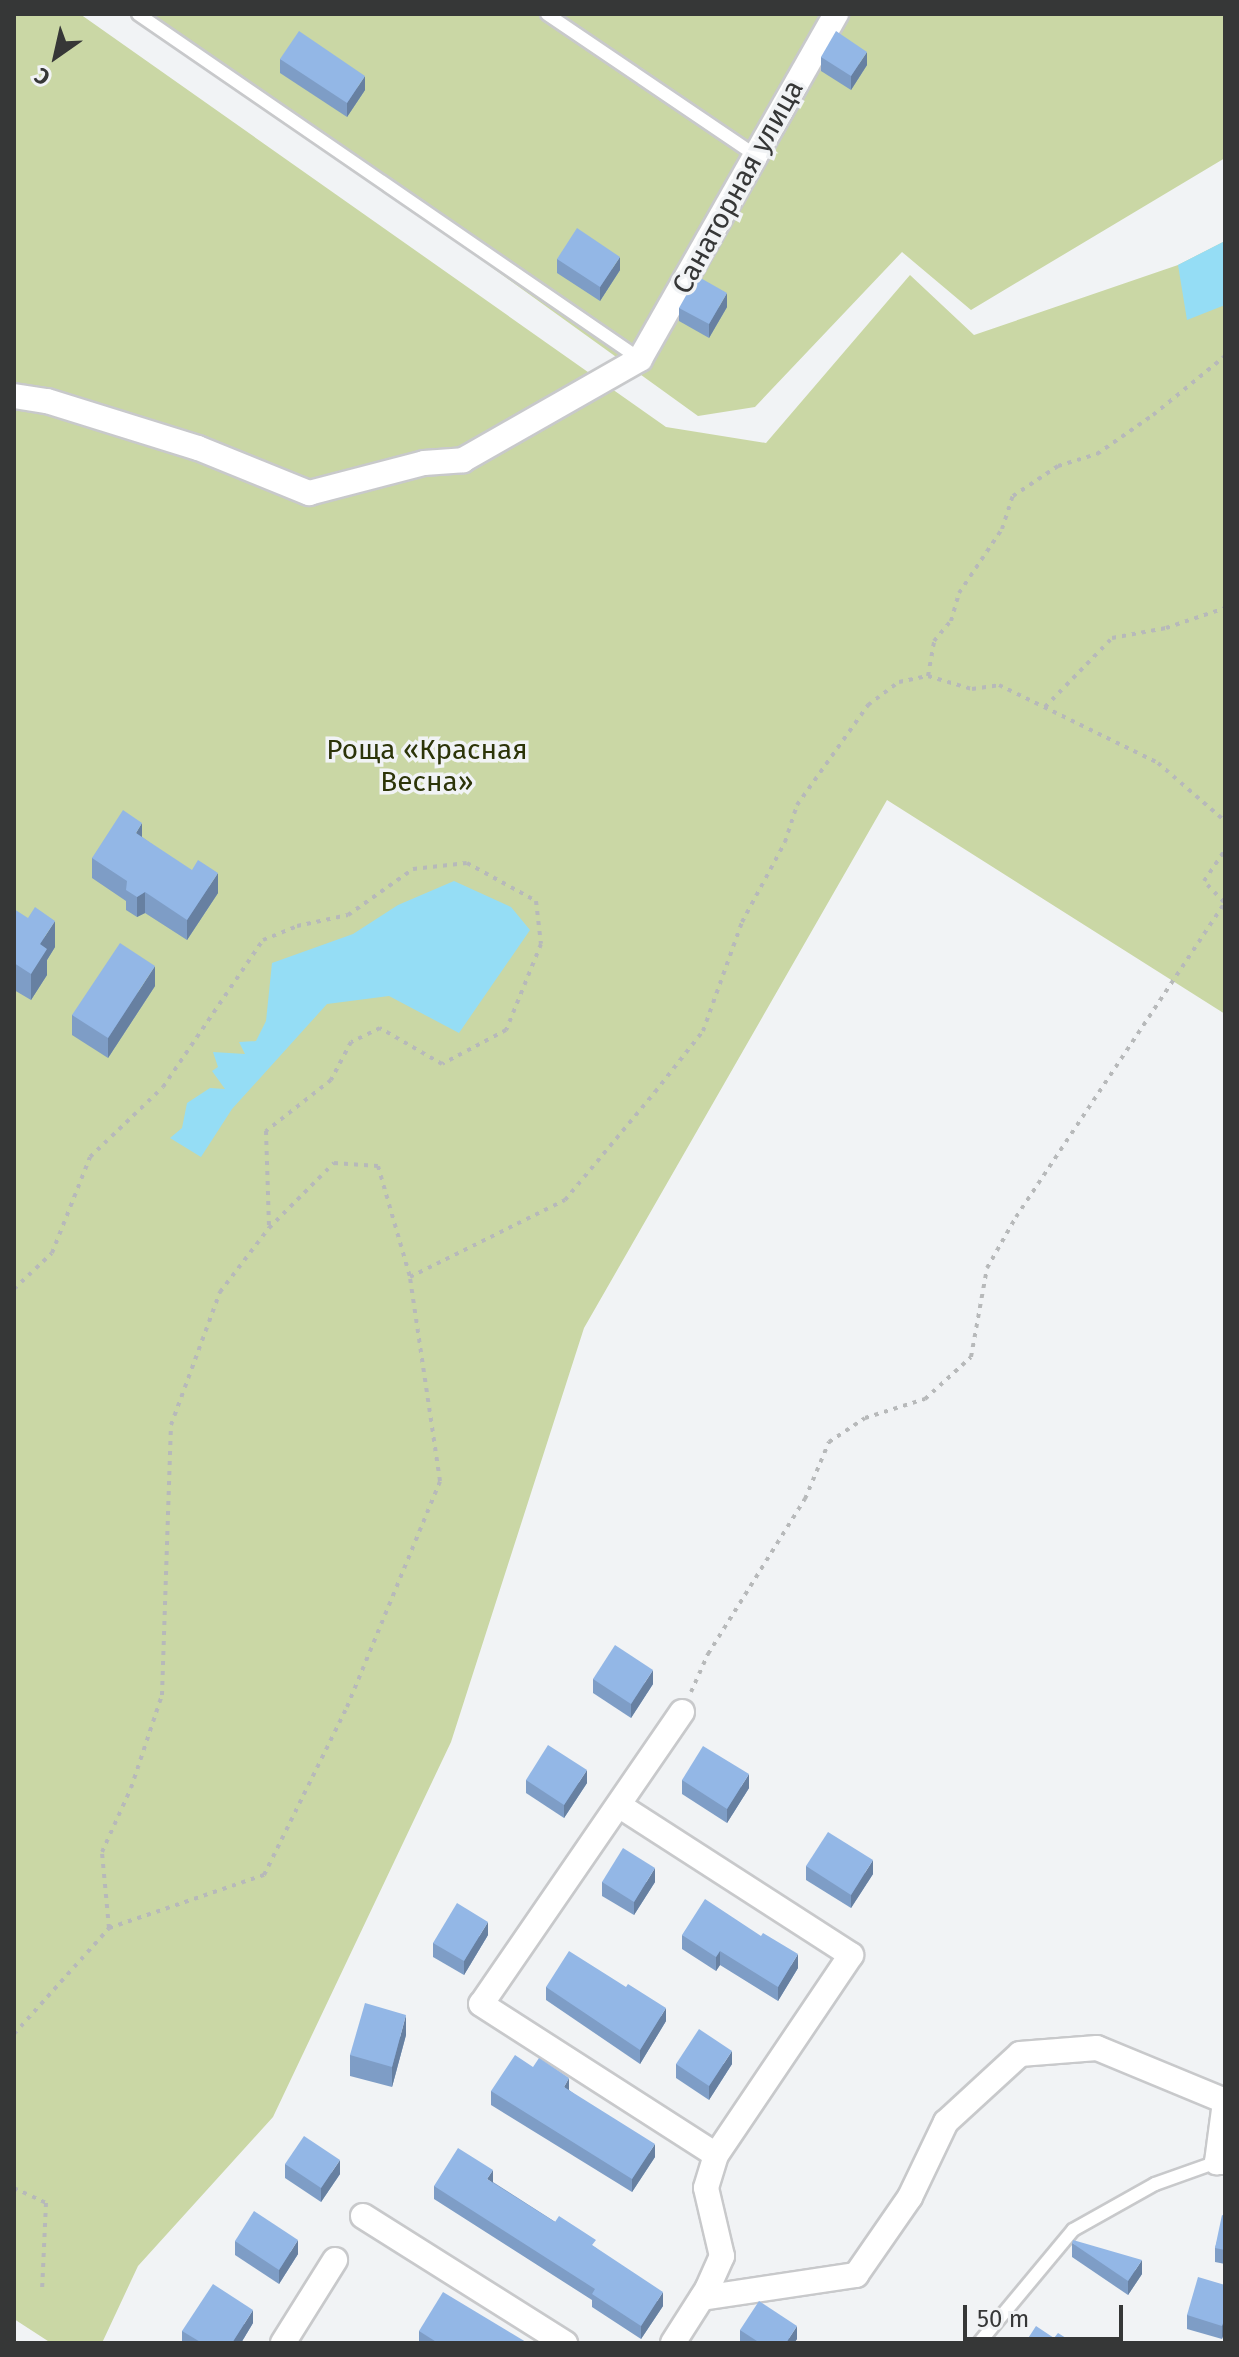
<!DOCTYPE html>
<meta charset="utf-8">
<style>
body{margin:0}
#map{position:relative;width:1239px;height:2357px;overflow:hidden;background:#f1f3f5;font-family:"Fira Sans",sans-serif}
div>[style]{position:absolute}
.green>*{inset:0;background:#cad7a5}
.water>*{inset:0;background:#95ddf5}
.path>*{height:4px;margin-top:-2px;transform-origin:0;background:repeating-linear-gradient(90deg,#b7b9ba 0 4px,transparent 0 10px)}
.roads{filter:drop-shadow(2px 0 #c8c9cb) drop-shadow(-2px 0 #c8c9cb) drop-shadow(0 2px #c8c9cb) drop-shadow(0 -2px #c8c9cb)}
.lane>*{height:12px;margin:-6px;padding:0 6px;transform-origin:6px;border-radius:6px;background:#fff}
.street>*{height:24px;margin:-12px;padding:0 12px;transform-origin:12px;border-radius:12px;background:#fff}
.wall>*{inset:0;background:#7e9dc6}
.shaded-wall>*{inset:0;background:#6780a1}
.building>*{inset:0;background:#93b7e6}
span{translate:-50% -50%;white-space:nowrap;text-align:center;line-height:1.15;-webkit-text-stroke:7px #f1f3f5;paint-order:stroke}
.street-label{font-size:28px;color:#363737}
.park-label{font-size:28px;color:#2c3408}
.frame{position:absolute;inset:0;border:16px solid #363737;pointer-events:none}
.north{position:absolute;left:16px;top:16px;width:80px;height:80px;-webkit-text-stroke:6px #f1f3f5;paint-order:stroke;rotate:214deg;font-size:22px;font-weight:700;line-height:32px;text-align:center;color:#363737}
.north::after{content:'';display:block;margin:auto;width:28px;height:36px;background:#363737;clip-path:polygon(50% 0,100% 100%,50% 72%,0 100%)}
.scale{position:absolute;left:963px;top:2305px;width:160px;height:36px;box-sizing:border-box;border:4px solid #363737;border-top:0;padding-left:10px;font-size:24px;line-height:28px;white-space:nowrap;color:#363737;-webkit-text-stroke:6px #f1f3f5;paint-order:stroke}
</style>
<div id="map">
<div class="green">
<div style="clip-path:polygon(14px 14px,80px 14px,666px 427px,766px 443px,910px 275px,974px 335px,1178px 265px,1225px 241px,1225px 1014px,887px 800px,584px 1328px,451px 1742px,273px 2117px,138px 2266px,102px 2343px,51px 2343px,14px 2319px)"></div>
<div style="clip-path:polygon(140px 14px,1225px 14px,1225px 158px,971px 310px,902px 252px,755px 407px,698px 416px)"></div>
</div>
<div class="water">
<div style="clip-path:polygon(1225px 241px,1225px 305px,1187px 320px,1178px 265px)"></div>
<div style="clip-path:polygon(454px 881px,511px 907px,530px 930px,459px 1033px,389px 996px,327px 1004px,232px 1109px,201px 1157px,170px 1138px,182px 1128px,187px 1103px,210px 1088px,225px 1089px,212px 1071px,218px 1067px,213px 1052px,245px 1054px,239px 1042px,256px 1041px,266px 1021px,272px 963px,353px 934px,398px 905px)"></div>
</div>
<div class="path">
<div style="left:928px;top:676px;width:36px;rotate:-80deg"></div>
<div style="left:934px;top:641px;width:26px;rotate:-50deg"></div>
<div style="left:951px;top:621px;width:29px;rotate:-74deg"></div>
<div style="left:959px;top:593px;width:77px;rotate:-56.1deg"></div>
<div style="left:1002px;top:529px;width:35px;rotate:-72deg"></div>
<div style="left:1013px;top:496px;width:54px;rotate:-33.7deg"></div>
<div style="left:1058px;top:466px;width:41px;rotate:-17.1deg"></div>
<div style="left:1097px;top:454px;width:68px;rotate:-34.9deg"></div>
<div style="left:1153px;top:415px;width:93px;rotate:-39.3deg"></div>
<div style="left:1045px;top:707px;width:96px;rotate:-45.8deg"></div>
<div style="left:1112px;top:638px;width:55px;rotate:-10.5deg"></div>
<div style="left:1166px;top:628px;width:62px;rotate:-18.7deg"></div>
<div style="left:1224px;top:902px;width:29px;rotate:-134deg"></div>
<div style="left:1204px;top:881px;width:37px;rotate:-56deg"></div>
<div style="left:14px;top:1289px;width:52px;rotate:-43.5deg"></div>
<div style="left:52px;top:1253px;width:103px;rotate:-68.4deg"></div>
<div style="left:90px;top:1157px;width:101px;rotate:-43.8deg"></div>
<div style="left:163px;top:1087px;width:178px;rotate:-55.8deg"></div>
<div style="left:263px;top:940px;width:37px;rotate:-22deg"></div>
<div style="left:297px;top:926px;width:52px;rotate:-12.2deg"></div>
<div style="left:348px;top:915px;width:80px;rotate:-35.3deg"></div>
<div style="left:413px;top:869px;width:54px;rotate:-6.3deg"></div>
<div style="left:467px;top:863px;width:79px;rotate:28.8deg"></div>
<div style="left:536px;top:901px;width:43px;rotate:83.4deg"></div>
<div style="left:541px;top:944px;width:93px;rotate:112.1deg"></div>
<div style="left:506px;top:1030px;width:72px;rotate:152deg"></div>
<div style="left:442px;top:1064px;width:72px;rotate:-149.9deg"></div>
<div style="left:380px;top:1028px;width:32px;rotate:154deg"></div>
<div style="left:351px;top:1042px;width:43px;rotate:117.8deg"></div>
<div style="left:331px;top:1080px;width:83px;rotate:141.9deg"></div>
<div style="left:266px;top:1131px;width:97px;rotate:88.2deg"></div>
<div style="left:691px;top:1692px;width:42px;rotate:-65.9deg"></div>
<div style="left:708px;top:1654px;width:183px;rotate:-58deg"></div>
<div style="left:805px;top:1499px;width:62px;rotate:-67.2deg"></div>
<div style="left:829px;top:1442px;width:43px;rotate:-33.7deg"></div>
<div style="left:865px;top:1418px;width:63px;rotate:-17.6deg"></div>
<div style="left:925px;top:1399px;width:62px;rotate:-42.4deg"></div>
<div style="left:971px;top:1357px;width:90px;rotate:-79.8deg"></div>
<div style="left:987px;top:1268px;width:59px;rotate:-60.4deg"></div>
<div style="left:1016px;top:1217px;width:378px;rotate:-56.4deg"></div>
<div style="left:109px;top:1928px;width:76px;rotate:-95.3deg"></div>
<div style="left:102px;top:1852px;width:70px;rotate:-65.6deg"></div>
<div style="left:131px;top:1788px;width:98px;rotate:-71.6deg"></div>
<div style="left:162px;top:1695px;width:270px;rotate:-88.1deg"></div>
<div style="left:171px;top:1425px;width:142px;rotate:-69.8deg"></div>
<div style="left:220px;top:1292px;width:81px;rotate:-52.6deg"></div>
<div style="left:269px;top:1228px;width:92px;rotate:-45deg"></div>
<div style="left:334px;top:1163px;width:44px;rotate:3.9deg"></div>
<div style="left:378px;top:1166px;width:116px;rotate:73.9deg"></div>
<div style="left:14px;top:2034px;width:142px;rotate:-48.1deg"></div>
<div style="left:109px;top:1928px;width:164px;rotate:-18.9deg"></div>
<div style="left:264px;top:1875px;width:187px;rotate:-63.7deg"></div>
<div style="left:347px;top:1707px;width:244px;rotate:-67.6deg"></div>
<div style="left:440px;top:1481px;width:206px;rotate:-98.4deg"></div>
<div style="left:410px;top:1277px;width:173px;rotate:-26.4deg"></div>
<div style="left:565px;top:1200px;width:141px;rotate:-50.2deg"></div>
<div style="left:655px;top:1092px;width:78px;rotate:-51.8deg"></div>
<div style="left:703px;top:1031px;width:116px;rotate:-70.3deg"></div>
<div style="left:742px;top:922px;width:91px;rotate:-61.7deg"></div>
<div style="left:785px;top:842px;width:39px;rotate:-72deg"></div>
<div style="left:797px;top:805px;width:123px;rotate:-54.6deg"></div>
<div style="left:868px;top:705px;width:39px;rotate:-37deg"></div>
<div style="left:899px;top:682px;width:30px;rotate:-12deg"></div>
<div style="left:928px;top:676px;width:46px;rotate:16.5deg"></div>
<div style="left:972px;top:689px;width:27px;rotate:-8deg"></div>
<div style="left:999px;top:685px;width:177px;rotate:26.1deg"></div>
<div style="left:1158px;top:763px;width:89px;rotate:40.9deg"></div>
<div style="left:14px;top:2188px;width:35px;rotate:25deg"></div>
<div style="left:46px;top:2203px;width:88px;rotate:92.6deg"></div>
</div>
<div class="roads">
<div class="lane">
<div style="left:138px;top:14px;width:609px;rotate:34.5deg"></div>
<div style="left:547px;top:14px;width:250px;rotate:34.1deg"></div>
<div style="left:979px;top:2343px;width:147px;rotate:-50.2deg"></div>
<div style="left:1073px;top:2230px;width:94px;rotate:-29.3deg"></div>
<div style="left:1155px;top:2184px;width:66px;rotate:-19.5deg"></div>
</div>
<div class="street">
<div style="left:14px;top:396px;width:33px;rotate:9deg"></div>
<div style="left:47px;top:401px;width:158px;rotate:17.3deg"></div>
<div style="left:198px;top:448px;width:120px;rotate:22.1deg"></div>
<div style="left:309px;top:493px;width:119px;rotate:-14.6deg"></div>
<div style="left:424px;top:463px;width:39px;rotate:-4deg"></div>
<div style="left:463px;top:460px;width:204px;rotate:-29.7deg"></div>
<div style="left:640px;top:359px;width:397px;rotate:-60.4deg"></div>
<div style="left:682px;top:1712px;width:354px;rotate:124.5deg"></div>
<div style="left:481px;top:2004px;width:279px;rotate:32.7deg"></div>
<div style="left:620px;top:1806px;width:275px;rotate:32.8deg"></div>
<div style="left:851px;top:1955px;width:241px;rotate:124deg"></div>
<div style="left:716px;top:2155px;width:34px;rotate:107deg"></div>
<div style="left:706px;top:2188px;width:70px;rotate:76.8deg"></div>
<div style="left:722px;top:2256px;width:35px;rotate:114deg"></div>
<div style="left:708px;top:2288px;width:65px;rotate:122.5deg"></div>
<div style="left:1225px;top:2102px;width:61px;rotate:97.6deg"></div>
<div style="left:1217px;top:2162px;width:8px"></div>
<div style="left:363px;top:2216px;width:239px;rotate:32.2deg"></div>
<div style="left:702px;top:2298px;width:156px;rotate:-8.5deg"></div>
<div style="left:856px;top:2275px;width:95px;rotate:-55.3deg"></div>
<div style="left:910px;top:2197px;width:83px;rotate:-64.4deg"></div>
<div style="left:946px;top:2122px;width:100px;rotate:-42.6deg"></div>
<div style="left:1020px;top:2054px;width:77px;rotate:-4.5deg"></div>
<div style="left:1097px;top:2048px;width:139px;rotate:22.5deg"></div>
<div style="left:283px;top:2343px;width:98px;rotate:-57.9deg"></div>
</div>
</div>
<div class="wall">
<div style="clip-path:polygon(821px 57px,867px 65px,851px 90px,821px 71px)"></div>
<div style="clip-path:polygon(280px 59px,365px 90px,347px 117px,280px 73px)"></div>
<div style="clip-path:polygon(557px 259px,620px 270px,600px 301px,557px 273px)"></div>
<div style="clip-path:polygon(727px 307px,709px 338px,679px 321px,679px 308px)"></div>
<div style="clip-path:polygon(142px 837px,218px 893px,187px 940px,145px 913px,137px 917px,126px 910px,126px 901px,92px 878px,92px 858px)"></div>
<div style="clip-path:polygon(14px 909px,55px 947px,47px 960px,47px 975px,31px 1000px,14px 990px)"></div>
<div style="clip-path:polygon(155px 986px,108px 1058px,72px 1035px,72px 1015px)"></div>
<div style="clip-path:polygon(593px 1679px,653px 1684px,631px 1718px,593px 1693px)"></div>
<div style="clip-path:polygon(526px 1780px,587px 1783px,564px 1818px,526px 1793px)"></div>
<div style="clip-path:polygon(682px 1780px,749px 1788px,727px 1823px,682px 1794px)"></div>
<div style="clip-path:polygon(806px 1866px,873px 1874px,851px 1908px,806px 1880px)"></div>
<div style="clip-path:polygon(602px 1882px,655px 1882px,634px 1915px,602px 1896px)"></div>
<div style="clip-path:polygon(488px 1935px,464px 1975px,433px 1957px,433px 1943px)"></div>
<div style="clip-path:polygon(682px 1935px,798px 1968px,778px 2001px,720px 1965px,716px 1971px,682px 1949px)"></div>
<div style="clip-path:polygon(546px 1987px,626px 1987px,666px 2021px,640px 2064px,546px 2000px)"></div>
<div style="clip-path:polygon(406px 2035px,392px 2087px,350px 2076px,350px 2055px)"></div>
<div style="clip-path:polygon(676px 2064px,732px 2064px,709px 2100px,676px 2078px)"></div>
<div style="clip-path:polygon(569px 2090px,655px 2157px,632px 2192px,491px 2105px,491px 2091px)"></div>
<div style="clip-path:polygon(285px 2164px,340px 2174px,321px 2202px,285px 2178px)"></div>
<div style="clip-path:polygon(493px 2182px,596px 2248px,663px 2306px,641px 2339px,592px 2307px,592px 2300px,434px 2199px,434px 2186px)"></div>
<div style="clip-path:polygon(1225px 2216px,1225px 2264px,1215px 2262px,1215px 2248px)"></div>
<div style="clip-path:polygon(235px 2241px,298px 2254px,279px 2284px,235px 2255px)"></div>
<div style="clip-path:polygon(1072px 2243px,1142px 2274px,1128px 2295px,1072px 2257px)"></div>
<div style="clip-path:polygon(1225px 2285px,1225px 2330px,1222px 2339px,1187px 2329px,1187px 2315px)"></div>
<div style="clip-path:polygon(253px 2323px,241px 2343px,182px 2343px,182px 2331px)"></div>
<div style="clip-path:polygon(740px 2330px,797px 2339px,794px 2343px,740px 2343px)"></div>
<div style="clip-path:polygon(419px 2331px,526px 2343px,419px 2343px)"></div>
</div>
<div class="shaded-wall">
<div style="clip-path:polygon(867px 52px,867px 65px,851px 90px,851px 76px)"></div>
<div style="clip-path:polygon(365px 76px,365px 90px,347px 117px,347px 103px)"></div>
<div style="clip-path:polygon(620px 257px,620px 270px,600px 301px,600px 287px)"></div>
<div style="clip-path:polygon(727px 293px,727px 307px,709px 338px,709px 324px)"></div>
<div style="clip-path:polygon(142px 823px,142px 843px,136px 833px)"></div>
<div style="clip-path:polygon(218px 873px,218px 893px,187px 940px,187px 920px)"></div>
<div style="clip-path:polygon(145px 892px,145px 913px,137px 917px,137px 897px)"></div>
<div style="clip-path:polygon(55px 921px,55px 947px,47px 960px,47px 975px,31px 1000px,31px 974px,40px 944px)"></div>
<div style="clip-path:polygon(155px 966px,155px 986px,108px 1058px,108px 1038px)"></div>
<div style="clip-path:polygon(653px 1670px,653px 1684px,631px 1718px,631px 1704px)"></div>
<div style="clip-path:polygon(587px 1770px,587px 1783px,564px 1818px,564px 1805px)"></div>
<div style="clip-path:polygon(749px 1774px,749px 1788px,727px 1823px,727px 1809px)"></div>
<div style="clip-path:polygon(873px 1860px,873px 1874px,851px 1908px,851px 1895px)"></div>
<div style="clip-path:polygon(655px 1868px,655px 1882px,634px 1915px,634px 1902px)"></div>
<div style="clip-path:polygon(488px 1922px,488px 1935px,464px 1975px,464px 1961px)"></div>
<div style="clip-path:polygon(720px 1951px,720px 1965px,716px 1971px,716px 1957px)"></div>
<div style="clip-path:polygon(798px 1954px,798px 1968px,778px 2001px,778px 1987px)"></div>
<div style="clip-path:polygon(666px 2008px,666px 2021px,640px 2064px,640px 2050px)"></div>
<div style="clip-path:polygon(406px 2015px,406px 2035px,392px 2087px,392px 2067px)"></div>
<div style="clip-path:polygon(732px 2051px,732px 2064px,709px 2100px,709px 2086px)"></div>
<div style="clip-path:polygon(569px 2078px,569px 2092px,564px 2087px)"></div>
<div style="clip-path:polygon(655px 2144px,655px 2157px,632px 2192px,632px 2179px)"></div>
<div style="clip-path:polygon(340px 2160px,340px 2174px,321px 2202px,321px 2188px)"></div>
<div style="clip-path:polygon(493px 2170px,493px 2183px,487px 2179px)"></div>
<div style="clip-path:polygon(298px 2240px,298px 2254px,279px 2284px,279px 2270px)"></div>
<div style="clip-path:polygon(1142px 2260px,1142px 2274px,1128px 2295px,1128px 2281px)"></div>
<div style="clip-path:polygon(663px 2292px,663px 2306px,641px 2339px,641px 2326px)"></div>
<div style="clip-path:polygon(253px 2310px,253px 2323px,241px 2343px,232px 2343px)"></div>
<div style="clip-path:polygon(1225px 2317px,1225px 2330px,1222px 2339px,1222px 2326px)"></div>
<div style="clip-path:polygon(797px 2326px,797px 2339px,794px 2343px,786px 2343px)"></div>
</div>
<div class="building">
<div style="clip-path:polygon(299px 31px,365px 76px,347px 103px,280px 59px)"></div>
<div style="clip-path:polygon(836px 31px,867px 52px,851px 76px,821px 57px)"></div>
<div style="clip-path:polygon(577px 228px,620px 257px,600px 287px,557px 259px)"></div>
<div style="clip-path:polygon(697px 276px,727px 293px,709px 324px,679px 308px)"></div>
<div style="clip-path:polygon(123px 810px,142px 823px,136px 833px,192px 870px,198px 860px,218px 873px,187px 920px,145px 892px,137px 897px,126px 890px,127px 881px,92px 858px)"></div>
<div style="clip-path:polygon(35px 907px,55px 921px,40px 944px,47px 949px,31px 974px,14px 963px,14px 909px,28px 918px)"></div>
<div style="clip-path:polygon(120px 943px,155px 966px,108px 1038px,72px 1015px)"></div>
<div style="clip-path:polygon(615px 1645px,653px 1670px,631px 1704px,593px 1679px)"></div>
<div style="clip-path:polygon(548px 1745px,587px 1770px,564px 1805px,526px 1780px)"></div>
<div style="clip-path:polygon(703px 1746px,749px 1774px,727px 1809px,682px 1780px)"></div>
<div style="clip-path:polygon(828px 1832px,873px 1860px,851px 1895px,806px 1866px)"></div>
<div style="clip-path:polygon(623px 1848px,655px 1868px,634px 1902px,602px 1882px)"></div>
<div style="clip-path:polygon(705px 1899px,761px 1936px,763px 1933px,798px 1954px,778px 1987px,720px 1951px,716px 1957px,682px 1935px)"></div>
<div style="clip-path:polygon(457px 1903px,488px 1922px,464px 1961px,433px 1943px)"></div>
<div style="clip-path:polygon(569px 1951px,626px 1987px,628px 1984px,666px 2008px,640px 2050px,546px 1987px)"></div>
<div style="clip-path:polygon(365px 2003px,406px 2015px,392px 2067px,350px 2055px)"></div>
<div style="clip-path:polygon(699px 2029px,732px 2051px,709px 2086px,676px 2064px)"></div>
<div style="clip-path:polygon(515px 2055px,533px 2067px,539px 2058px,569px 2078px,564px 2087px,655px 2144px,632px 2179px,491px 2091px)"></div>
<div style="clip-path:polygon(304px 2136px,340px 2160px,321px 2188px,285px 2164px)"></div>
<div style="clip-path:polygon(458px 2148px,493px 2170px,487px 2179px,555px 2222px,559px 2216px,596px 2240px,592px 2245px,663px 2292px,641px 2326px,592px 2294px,595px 2289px,434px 2186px)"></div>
<div style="clip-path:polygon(254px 2211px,298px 2240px,279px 2270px,235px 2241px)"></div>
<div style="clip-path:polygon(1222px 2215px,1225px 2216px,1225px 2250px,1215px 2248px)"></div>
<div style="clip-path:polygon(1073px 2240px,1142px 2260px,1128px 2281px,1072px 2243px)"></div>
<div style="clip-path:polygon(1198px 2277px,1225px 2285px,1225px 2317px,1222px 2326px,1187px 2315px)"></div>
<div style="clip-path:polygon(213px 2284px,253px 2310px,232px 2343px,202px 2343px,182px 2331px)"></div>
<div style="clip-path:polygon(443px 2292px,526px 2342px,438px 2343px,419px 2331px)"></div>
<div style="clip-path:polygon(759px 2301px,797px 2326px,786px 2343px,760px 2343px,740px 2330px)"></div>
<div style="clip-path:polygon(1036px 2326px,1054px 2338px,1058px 2333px,1074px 2343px,1025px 2343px)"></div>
</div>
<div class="street-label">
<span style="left:738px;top:187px;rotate:-61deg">Санаторная улица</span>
</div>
<div class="park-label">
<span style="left:427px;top:766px">Роща «Красная<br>Весна»</span>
</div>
<div class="frame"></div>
<div class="north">С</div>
<div class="scale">50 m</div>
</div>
